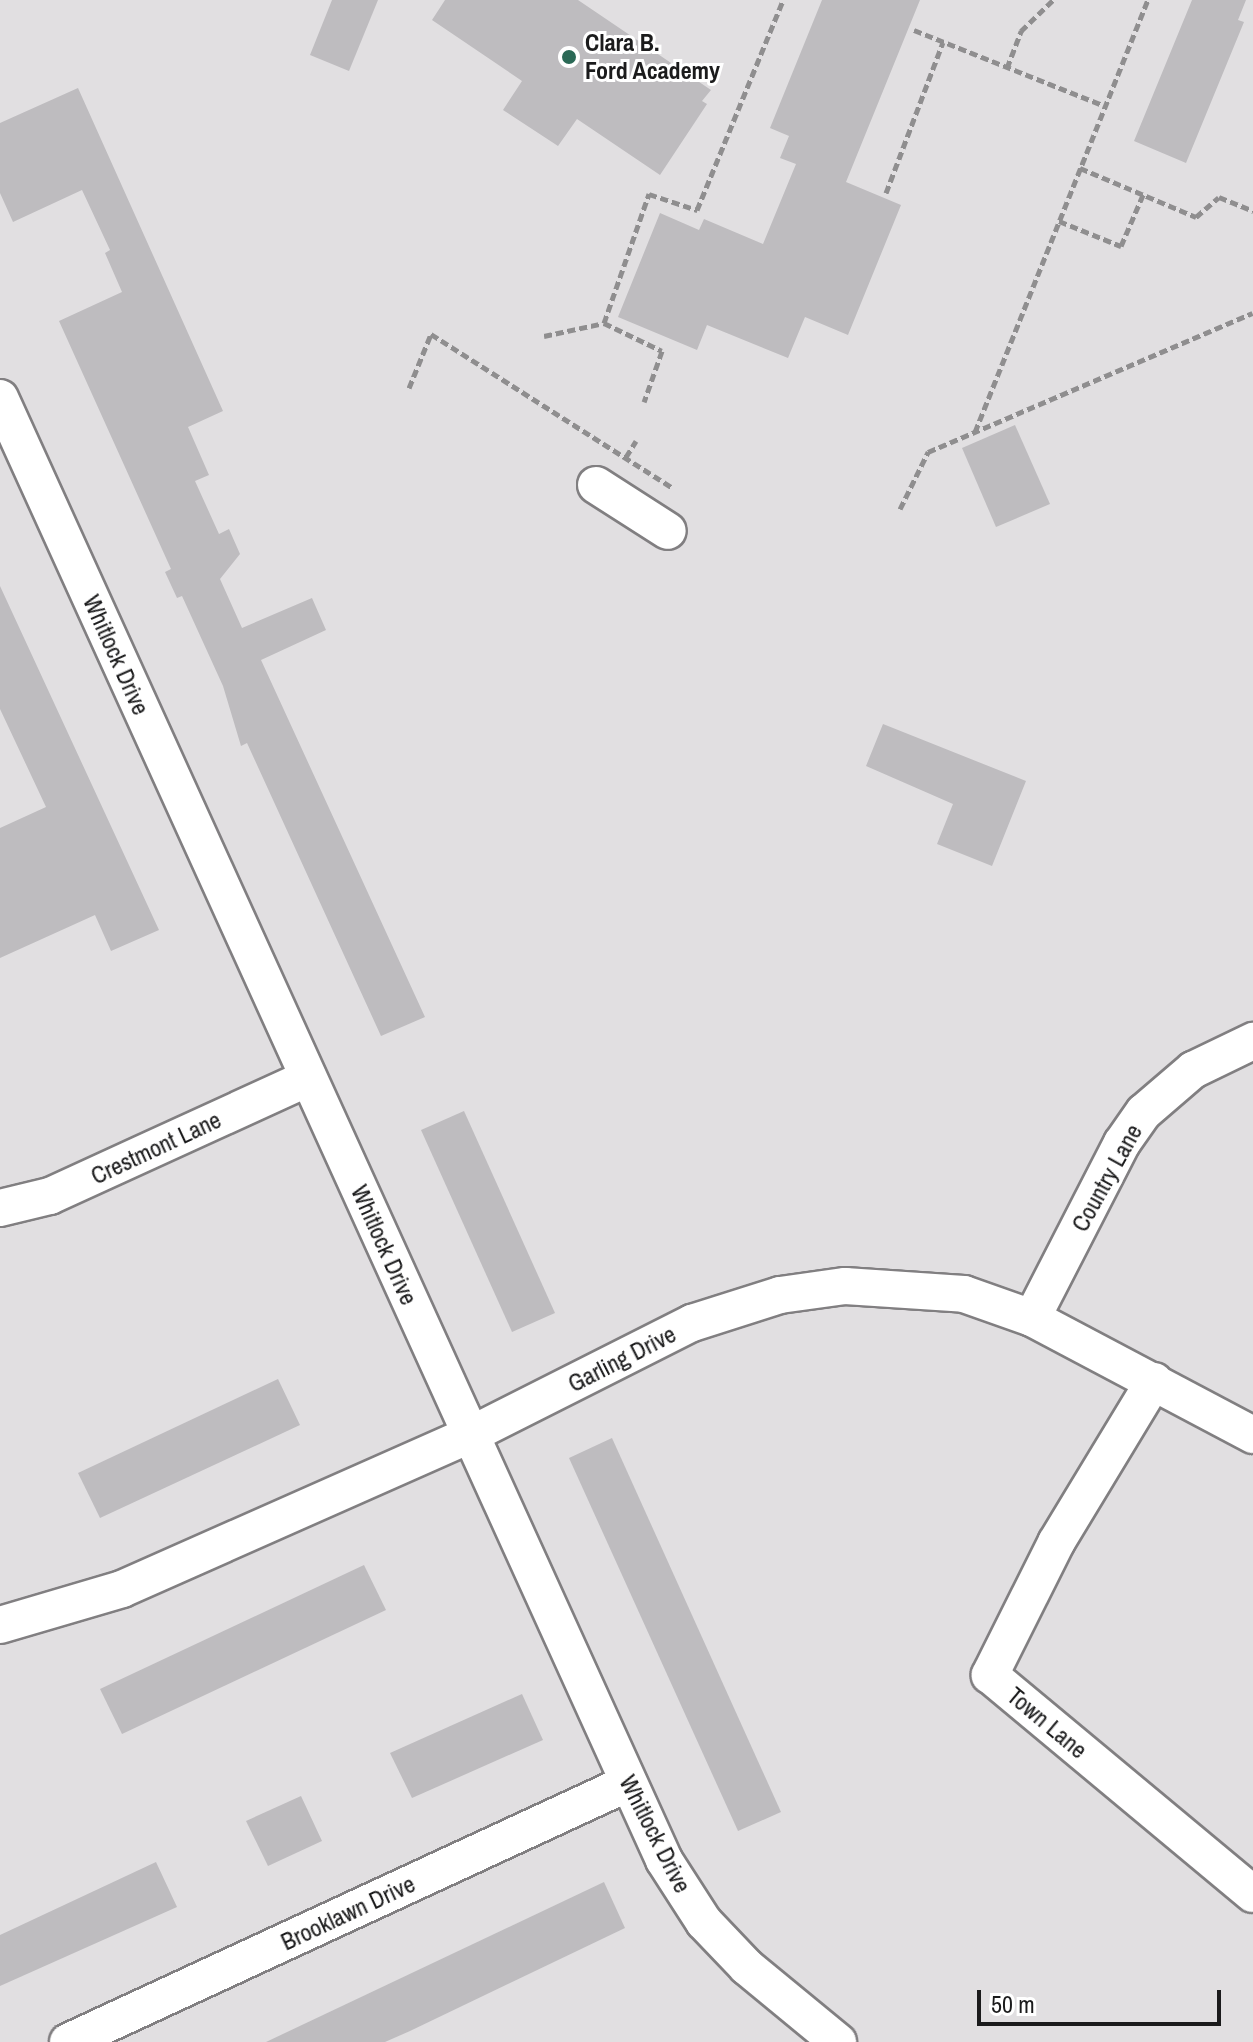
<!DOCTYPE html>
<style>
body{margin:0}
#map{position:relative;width:1253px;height:2042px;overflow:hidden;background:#e1dfe1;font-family:"Archivo Narrow",sans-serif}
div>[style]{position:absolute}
.building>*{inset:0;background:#bebcbf}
.path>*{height:5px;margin-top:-2.5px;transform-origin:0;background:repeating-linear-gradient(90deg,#8f8e8f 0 8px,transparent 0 12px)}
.roads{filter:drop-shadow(2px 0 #817f81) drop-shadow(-2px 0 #817f81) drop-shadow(0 2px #817f81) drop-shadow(0 -2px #817f81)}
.minor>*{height:36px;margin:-18px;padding:0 18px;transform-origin:18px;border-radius:18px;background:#fff}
.dots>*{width:22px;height:22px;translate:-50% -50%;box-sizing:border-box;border:4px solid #fff;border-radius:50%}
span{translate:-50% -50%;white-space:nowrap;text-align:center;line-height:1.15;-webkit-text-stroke:6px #fff;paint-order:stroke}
.poi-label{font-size:24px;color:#1b1b1c;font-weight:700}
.left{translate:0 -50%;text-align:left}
.street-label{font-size:24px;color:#1b1b1c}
.scale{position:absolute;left:977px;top:1990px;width:244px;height:36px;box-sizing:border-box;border:4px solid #1b1b1c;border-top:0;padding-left:10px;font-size:24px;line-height:28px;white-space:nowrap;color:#1b1b1c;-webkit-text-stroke:6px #fff;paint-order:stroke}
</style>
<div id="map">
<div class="building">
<div style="clip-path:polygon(332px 0,378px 0,349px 71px,310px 55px)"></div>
<div style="clip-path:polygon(445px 0,578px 0,711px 90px,702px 101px,707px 104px,660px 175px,577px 119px,558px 146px,503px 110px,522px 81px,432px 20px)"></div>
<div style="clip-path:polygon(822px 0,920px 0,846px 182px,901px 205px,848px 335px,805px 317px,788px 358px,707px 325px,697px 350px,618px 317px,660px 213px,699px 230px,704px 219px,763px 244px,796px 164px,780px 158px,789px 136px,770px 128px)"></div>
<div style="clip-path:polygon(1192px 0,1246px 0,1238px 20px,1244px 22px,1186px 163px,1134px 141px)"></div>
<div style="clip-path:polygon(78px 88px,223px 411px,188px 427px,209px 475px,195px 481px,219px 534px,229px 529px,240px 554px,220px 579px,242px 628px,312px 598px,326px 630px,261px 660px,425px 1017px,381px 1036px,247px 743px,241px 746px,223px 686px,182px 596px,177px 598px,165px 572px,171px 569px,59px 321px,122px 292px,105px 253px,110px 250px,82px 190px,13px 222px,0 193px,0 123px)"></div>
<div style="clip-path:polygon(1015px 425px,1050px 504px,996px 527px,962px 448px)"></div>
<div style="clip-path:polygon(0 586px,159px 930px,111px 951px,95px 915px,0 958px,0 828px,46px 807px,0 709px)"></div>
<div style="clip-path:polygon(883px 724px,1026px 781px,992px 866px,937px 844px,953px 804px,866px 766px)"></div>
<div style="clip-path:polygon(464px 1111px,555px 1313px,512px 1332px,421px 1130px)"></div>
<div style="clip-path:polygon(278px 1379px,300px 1425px,100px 1518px,78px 1473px)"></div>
<div style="clip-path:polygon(612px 1438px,781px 1812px,738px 1831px,569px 1458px)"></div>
<div style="clip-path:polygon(364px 1565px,386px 1610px,122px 1734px,100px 1689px)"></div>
<div style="clip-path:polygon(522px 1694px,543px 1740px,412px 1798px,390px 1753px)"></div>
<div style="clip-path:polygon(301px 1796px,322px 1841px,268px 1866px,246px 1821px)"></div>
<div style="clip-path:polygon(156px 1862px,177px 1907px,0 1986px,0 1935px)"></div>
<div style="clip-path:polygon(604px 1882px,625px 1928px,410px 2031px,385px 2042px,266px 2042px)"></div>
</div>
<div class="path">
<div style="left:914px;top:30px;width:206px;rotate:21.7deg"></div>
<div style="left:1007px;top:68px;width:40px;rotate:-69deg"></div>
<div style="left:1021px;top:31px;width:45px;rotate:-44.1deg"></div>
<div style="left:1080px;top:168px;width:126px;rotate:22.9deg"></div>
<div style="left:1196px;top:217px;width:30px;rotate:-41deg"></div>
<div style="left:1219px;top:197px;width:37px;rotate:22deg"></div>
<div style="left:886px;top:193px;width:161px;rotate:-69.3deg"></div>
<div style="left:1059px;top:221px;width:67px;rotate:22deg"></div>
<div style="left:1121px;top:246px;width:56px;rotate:-66.7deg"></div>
<div style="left:604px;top:323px;width:64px;rotate:25.8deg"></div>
<div style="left:662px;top:351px;width:54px;rotate:109.4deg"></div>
<div style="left:544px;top:336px;width:61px;rotate:-12.2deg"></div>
<div style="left:604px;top:323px;width:137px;rotate:-70.8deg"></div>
<div style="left:649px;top:194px;width:51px;rotate:18.4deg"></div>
<div style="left:697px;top:210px;width:227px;rotate:-67.7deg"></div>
<div style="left:409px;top:388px;width:58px;rotate:-67.8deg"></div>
<div style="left:431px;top:334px;width:287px;rotate:32.5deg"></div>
<div style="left:975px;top:432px;width:465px;rotate:-68.2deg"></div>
<div style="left:626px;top:457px;width:19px;rotate:-58deg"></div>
<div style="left:900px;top:509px;width:64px;rotate:-63.8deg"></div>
<div style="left:928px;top:452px;width:353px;rotate:-23.2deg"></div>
</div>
<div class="roads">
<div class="minor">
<div style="left:0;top:398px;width:1606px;rotate:65.57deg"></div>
<div style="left:664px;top:1860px;width:74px;rotate:57.2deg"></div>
<div style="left:704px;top:1922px;width:62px;rotate:46.3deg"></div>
<div style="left:747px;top:1967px;width:118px;rotate:39.5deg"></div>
<div style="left:596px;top:485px;width:85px;rotate:32.6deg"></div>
<div style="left:0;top:1208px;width:51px;rotate:-13.5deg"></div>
<div style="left:50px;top:1196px;width:284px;rotate:-24.6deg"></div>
<div style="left:1032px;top:1318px;width:197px;rotate:-62.8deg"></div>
<div style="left:1122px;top:1143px;width:38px;rotate:-55deg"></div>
<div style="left:1144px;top:1112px;width:65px;rotate:-40.6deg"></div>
<div style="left:1193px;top:1070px;width:67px;rotate:-25.8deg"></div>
<div style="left:1154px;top:1381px;width:189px;rotate:121.2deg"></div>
<div style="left:1056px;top:1543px;width:148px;rotate:116.6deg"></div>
<div style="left:990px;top:1675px;width:342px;rotate:39.8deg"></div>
<div style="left:0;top:1625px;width:127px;rotate:-16.4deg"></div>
<div style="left:122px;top:1589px;width:381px;rotate:-23.9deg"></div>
<div style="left:470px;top:1435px;width:249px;rotate:-26.8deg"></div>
<div style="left:692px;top:1323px;width:92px;rotate:-17.7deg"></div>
<div style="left:780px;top:1295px;width:66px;rotate:-7.9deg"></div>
<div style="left:845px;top:1286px;width:119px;rotate:3.8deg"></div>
<div style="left:964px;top:1294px;width:72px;rotate:19.4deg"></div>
<div style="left:1032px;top:1318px;width:250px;rotate:27.9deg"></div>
<div style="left:68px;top:2042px;width:617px;rotate:-24.82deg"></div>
</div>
</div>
<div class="dots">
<div style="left:569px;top:57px;background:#2b6956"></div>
</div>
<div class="poi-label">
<span class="left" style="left:585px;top:57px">Clara B.<br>Ford Academy</span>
</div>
<div class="street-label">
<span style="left:116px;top:655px;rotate:66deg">Whitlock Drive</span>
<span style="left:156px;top:1148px;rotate:-25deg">Crestmont Lane</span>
<span style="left:1107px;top:1178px;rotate:-61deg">Country Lane</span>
<span style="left:384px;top:1245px;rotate:66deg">Whitlock Drive</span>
<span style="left:622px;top:1359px;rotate:-27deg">Garling Drive</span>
<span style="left:1047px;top:1723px;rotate:40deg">Town Lane</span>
<span style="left:655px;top:1834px;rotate:63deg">Whitlock Drive</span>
<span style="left:348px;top:1913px;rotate:-25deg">Brooklawn Drive</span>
</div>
<div class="scale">50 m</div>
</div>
